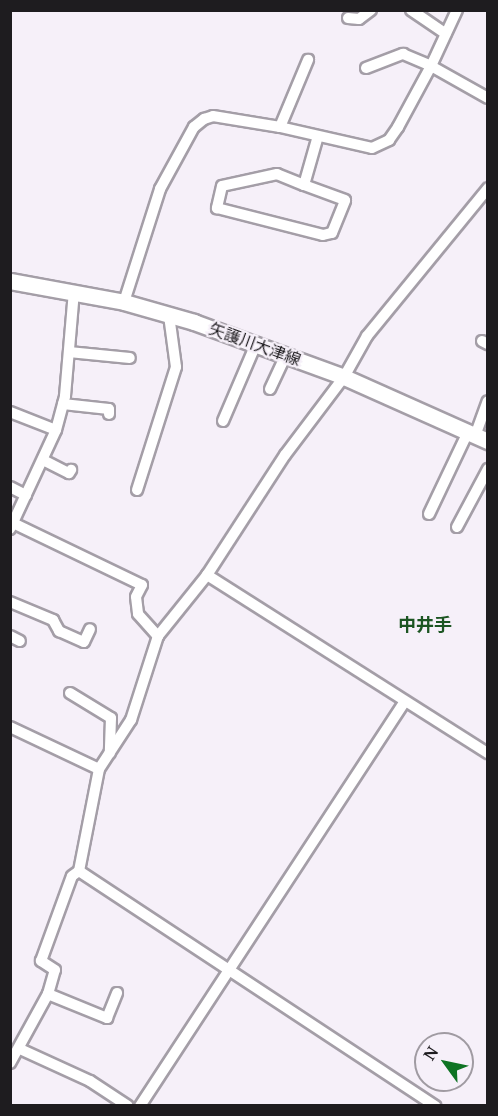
<!DOCTYPE html>
<meta charset="utf-8">
<style>
body{margin:0}
#map{position:relative;width:498px;height:1116px;overflow:hidden;background:#f6f0f9;font-family:"Noto Serif","Noto Sans JP",serif}
div>[style]{position:absolute}
.roads{filter:drop-shadow(2px 0 #a49ea7) drop-shadow(-2px 0 #a49ea7) drop-shadow(0 2px #a49ea7) drop-shadow(0 -2px #a49ea7)}
.street>*{height:10px;margin:-5px;padding:0 5px;transform-origin:5px;border-radius:5px;background:#fff}
.secondary>*{height:15px;margin:-7.5px;padding:0 7.5px;transform-origin:7.5px;border-radius:7.5px;background:#fff}
span{translate:-50% -50%;white-space:nowrap;text-align:center;line-height:1.15;-webkit-text-stroke:4.5px #f6f0f9;paint-order:stroke}
.street-label{font-size:16px;color:#1e1c1f}
.neighbourhood-label{font-size:18px;color:#1c5522;font-weight:700}
.frame{position:absolute;inset:0;border:12px solid #1e1c1f;pointer-events:none}
.north{position:absolute;left:414px;top:1032px;width:60px;height:60px;box-sizing:border-box;background:#f6f0f9;border:2px solid #a09ba2;border-radius:50%;rotate:303deg;font-size:16px;font-weight:700;line-height:24px;text-align:center;color:#1e1c1f}
.north::after{content:'';display:block;margin:auto;width:21px;height:27px;background:#0e7323;clip-path:polygon(50% 0,100% 100%,50% 72%,0 100%)}
</style>
<div id="map">
<div class="roads">
<div class="street">
<div style="left:411px;top:10px;width:42px;rotate:34.4deg"></div>
<div style="left:348px;top:18px;width:11px;rotate:5deg"></div>
<div style="left:359px;top:19px;width:15px;rotate:-37deg"></div>
<div style="left:366px;top:68px;width:40px;rotate:-21deg"></div>
<div style="left:403px;top:54px;width:30px;rotate:23deg"></div>
<div style="left:431px;top:66px;width:62px;rotate:-65.1deg"></div>
<div style="left:280px;top:127px;width:73px;rotate:-67.3deg"></div>
<div style="left:304px;top:185px;width:29px;rotate:-158deg"></div>
<div style="left:277px;top:174px;width:56px;rotate:167.7deg"></div>
<div style="left:222px;top:186px;width:23px;rotate:103deg"></div>
<div style="left:217px;top:208px;width:109px;rotate:14.3deg"></div>
<div style="left:323px;top:235px;width:9px;rotate:-13deg"></div>
<div style="left:332px;top:233px;width:35px;rotate:-68deg"></div>
<div style="left:345px;top:200px;width:44px;rotate:-159.9deg"></div>
<div style="left:304px;top:185px;width:51px;rotate:-74.1deg"></div>
<div style="left:124px;top:302px;width:119px;rotate:-72.3deg"></div>
<div style="left:160px;top:189px;width:71px;rotate:-61.3deg"></div>
<div style="left:194px;top:127px;width:13px;rotate:-39deg"></div>
<div style="left:204px;top:119px;width:9px;rotate:-18deg"></div>
<div style="left:213px;top:116px;width:68px;rotate:9.3deg"></div>
<div style="left:280px;top:127px;width:94px;rotate:12.9deg"></div>
<div style="left:372px;top:148px;width:19px;rotate:-25deg"></div>
<div style="left:389px;top:140px;width:16px;rotate:-55deg"></div>
<div style="left:398px;top:127px;width:69px;rotate:-61.6deg"></div>
<div style="left:431px;top:66px;width:65px;rotate:29.3deg"></div>
<div style="left:482px;top:341px;width:7px;rotate:27deg"></div>
<div style="left:69px;top:352px;width:61px;rotate:5.6deg"></div>
<div style="left:270px;top:389px;width:38px;rotate:-65deg"></div>
<div style="left:63px;top:404px;width:46px;rotate:6.2deg"></div>
<div style="left:109px;top:409px;width:5px;rotate:90deg"></div>
<div style="left:10px;top:412px;width:49px;rotate:21.4deg"></div>
<div style="left:223px;top:421px;width:84px;rotate:-66.8deg"></div>
<div style="left:475px;top:436px;width:37px;rotate:-70deg"></div>
<div style="left:43px;top:460px;width:29px;rotate:27deg"></div>
<div style="left:69px;top:473px;width:4px;rotate:-56deg"></div>
<div style="left:10px;top:487px;width:18px;rotate:27deg"></div>
<div style="left:137px;top:490px;width:129px;rotate:-72.4deg"></div>
<div style="left:176px;top:367px;width:52px;rotate:-97.7deg"></div>
<div style="left:429px;top:514px;width:91px;rotate:-64.6deg"></div>
<div style="left:13px;top:523px;width:143px;rotate:25.7deg"></div>
<div style="left:142px;top:585px;width:13px;rotate:117deg"></div>
<div style="left:136px;top:597px;width:17px;rotate:83deg"></div>
<div style="left:138px;top:614px;width:30px;rotate:48deg"></div>
<div style="left:457px;top:527px;width:66px;rotate:-61.9deg"></div>
<div style="left:10px;top:529px;width:109px;rotate:-65.1deg"></div>
<div style="left:56px;top:430px;width:35px;rotate:-75deg"></div>
<div style="left:65px;top:396px;width:104px;rotate:-85.1deg"></div>
<div style="left:207px;top:575px;width:333px;rotate:32.4deg"></div>
<div style="left:10px;top:602px;width:47px;rotate:22.7deg"></div>
<div style="left:53px;top:620px;width:13px;rotate:61deg"></div>
<div style="left:59px;top:631px;width:27px;rotate:24deg"></div>
<div style="left:84px;top:642px;width:14px;rotate:-65deg"></div>
<div style="left:10px;top:636px;width:11px;rotate:27deg"></div>
<div style="left:70px;top:693px;width:48px;rotate:31.4deg"></div>
<div style="left:111px;top:718px;width:35px;rotate:92deg"></div>
<div style="left:10px;top:727px;width:98px;rotate:25.3deg"></div>
<div style="left:79px;top:871px;width:104px;rotate:-78.9deg"></div>
<div style="left:99px;top:769px;width:59px;rotate:-56.9deg"></div>
<div style="left:131px;top:720px;width:88px;rotate:-72.2deg"></div>
<div style="left:158px;top:636px;width:78px;rotate:-51.2deg"></div>
<div style="left:207px;top:575px;width:143px;rotate:-57deg"></div>
<div style="left:285px;top:455px;width:98px;rotate:-52.9deg"></div>
<div style="left:344px;top:377px;width:47px;rotate:-60.7deg"></div>
<div style="left:367px;top:336px;width:191px;rotate:-50.7deg"></div>
<div style="left:79px;top:871px;width:427px;rotate:33.4deg"></div>
<div style="left:48px;top:994px;width:64px;rotate:22.1deg"></div>
<div style="left:107px;top:1018px;width:27px;rotate:-68deg"></div>
<div style="left:20px;top:1049px;width:77px;rotate:24.6deg"></div>
<div style="left:90px;top:1081px;width:45px;rotate:33.3deg"></div>
<div style="left:10px;top:1063px;width:79px;rotate:-61.2deg"></div>
<div style="left:48px;top:994px;width:25px;rotate:-74deg"></div>
<div style="left:55px;top:970px;width:17px;rotate:-147deg"></div>
<div style="left:41px;top:961px;width:90px;rotate:-70deg"></div>
<div style="left:72px;top:876px;width:9px;rotate:-36deg"></div>
<div style="left:140px;top:1106px;width:482px;rotate:-56.8deg"></div>
</div>
<div class="secondary">
<div style="left:10px;top:281px;width:116px;rotate:10.4deg"></div>
<div style="left:124px;top:302px;width:73px;rotate:15.9deg"></div>
<div style="left:194px;top:322px;width:160px;rotate:20.1deg"></div>
<div style="left:344px;top:377px;width:158px;rotate:24deg"></div>
</div>
</div>
<div class="street-label">
<span style="left:255px;top:344px;rotate:20deg">矢護川大津線</span>
</div>
<div class="neighbourhood-label">
<span style="left:425px;top:624px">中井手</span>
</div>
<div class="frame"></div>
<div class="north">N</div>
</div>
